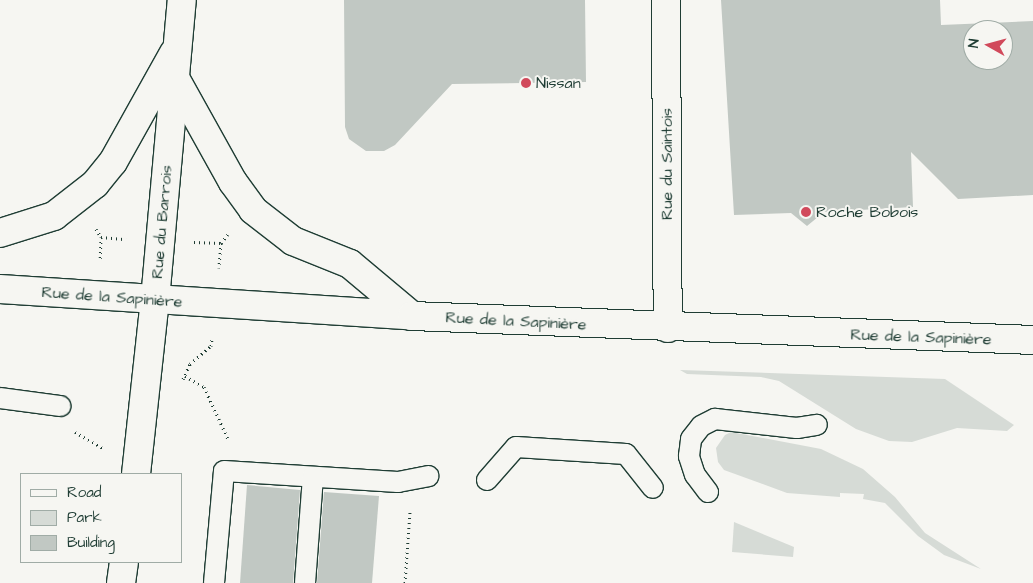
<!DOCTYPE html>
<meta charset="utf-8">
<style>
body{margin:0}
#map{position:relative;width:1033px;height:583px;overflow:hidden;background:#f6f6f2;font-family:"Architects Daughter",sans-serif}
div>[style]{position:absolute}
.green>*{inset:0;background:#d6dbd6}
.building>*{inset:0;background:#c1c8c3}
.path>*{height:3px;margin-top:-1.5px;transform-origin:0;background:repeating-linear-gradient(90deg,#1f3d34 0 1px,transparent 0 5px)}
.roads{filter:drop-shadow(1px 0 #1f3d34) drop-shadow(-1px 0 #1f3d34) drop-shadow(0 1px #1f3d34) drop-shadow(0 -1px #1f3d34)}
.service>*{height:20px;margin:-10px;padding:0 10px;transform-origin:10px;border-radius:10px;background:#f6f6f2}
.minor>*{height:28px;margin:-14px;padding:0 14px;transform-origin:14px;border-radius:14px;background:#f6f6f2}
.tertiary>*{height:28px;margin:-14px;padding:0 14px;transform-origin:14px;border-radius:14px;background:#f6f6f2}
.dots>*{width:14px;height:14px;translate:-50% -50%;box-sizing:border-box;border:2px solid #f6f6f2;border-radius:50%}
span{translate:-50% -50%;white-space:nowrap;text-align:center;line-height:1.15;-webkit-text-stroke:4px #f6f6f2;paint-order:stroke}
.poi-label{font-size:16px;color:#1f3d34}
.left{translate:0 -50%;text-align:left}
.street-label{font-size:16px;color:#1f3d34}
.legend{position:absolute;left:20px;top:473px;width:162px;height:90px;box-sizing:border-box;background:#f6f6f2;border:1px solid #a0aca6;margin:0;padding:6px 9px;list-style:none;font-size:15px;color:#1f3d34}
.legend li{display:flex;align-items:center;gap:10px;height:25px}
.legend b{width:25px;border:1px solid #a0aca6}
.north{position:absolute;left:963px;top:20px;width:50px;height:50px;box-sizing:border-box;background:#f6f6f2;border:1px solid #a0aca6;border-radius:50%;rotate:277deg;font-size:14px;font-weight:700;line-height:20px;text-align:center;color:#1f3d34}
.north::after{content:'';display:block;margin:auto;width:18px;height:22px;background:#d1495b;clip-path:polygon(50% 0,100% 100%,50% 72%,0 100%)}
</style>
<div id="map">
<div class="green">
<div style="clip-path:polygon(680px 370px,945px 379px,1014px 425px,1007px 431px,957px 428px,912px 442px,889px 441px,856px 429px,779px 381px,761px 377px,687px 374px)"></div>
<div style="clip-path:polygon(731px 432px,821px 449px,863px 469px,895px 497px,925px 533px,981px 569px,944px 555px,918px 536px,885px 503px,863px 499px,864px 494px,840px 493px,840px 497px,787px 493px,724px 470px,718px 462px,716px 448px,725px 435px)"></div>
<div style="clip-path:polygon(734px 522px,794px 547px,793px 557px,732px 552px)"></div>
</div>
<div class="building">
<div style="clip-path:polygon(344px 0,585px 0,586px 82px,452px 84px,395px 145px,384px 151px,366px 151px,349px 139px,345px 127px)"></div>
<div style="clip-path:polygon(evenodd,721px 0,940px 0,941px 25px,1033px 21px,1033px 195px,958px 199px,911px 152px,913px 207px,824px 212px,807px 226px,791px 213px,734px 215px,721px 0,973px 30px,1003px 30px,1003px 60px,973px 60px,973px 30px)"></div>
<div style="clip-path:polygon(247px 485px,300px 490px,293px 583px,240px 583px)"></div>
<div style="clip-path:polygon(324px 492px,379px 496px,372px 583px,317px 583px)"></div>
</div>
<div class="path">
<div style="left:96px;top:229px;width:9px;rotate:58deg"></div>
<div style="left:101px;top:237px;width:24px;rotate:92deg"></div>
<div style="left:101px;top:237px;width:25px;rotate:5deg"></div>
<div style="left:194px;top:242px;width:27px;rotate:2deg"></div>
<div style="left:221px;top:243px;width:25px;rotate:95deg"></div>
<div style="left:221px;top:243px;width:11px;rotate:-52deg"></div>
<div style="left:185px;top:376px;width:22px;rotate:30deg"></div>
<div style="left:204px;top:387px;width:57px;rotate:65.2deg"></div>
<div style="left:183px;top:379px;width:17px;rotate:-65deg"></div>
<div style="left:190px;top:364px;width:28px;rotate:-41deg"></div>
<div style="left:211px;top:346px;width:7px;rotate:-82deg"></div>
<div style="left:75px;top:432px;width:32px;rotate:30deg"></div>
<div style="left:405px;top:583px;width:72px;rotate:-86deg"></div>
</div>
<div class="roads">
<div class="service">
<div style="left:0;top:398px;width:61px;rotate:7.6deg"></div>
<div style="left:487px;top:480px;width:44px;rotate:-48.7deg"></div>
<div style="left:516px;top:447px;width:110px;rotate:3.6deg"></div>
<div style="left:626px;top:454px;width:43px;rotate:51.5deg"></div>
<div style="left:708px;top:492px;width:21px;rotate:-127deg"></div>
<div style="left:695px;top:475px;width:20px;rotate:-108deg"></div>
<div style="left:689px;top:456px;width:17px;rotate:-83deg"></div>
<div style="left:691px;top:439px;width:16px;rotate:-52deg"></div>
<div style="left:701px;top:426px;width:16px;rotate:-27deg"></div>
<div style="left:715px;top:419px;width:82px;rotate:6.3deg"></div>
<div style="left:797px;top:428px;width:20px;rotate:-9deg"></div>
<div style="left:214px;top:583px;width:112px;rotate:-84.9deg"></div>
<div style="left:224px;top:471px;width:174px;rotate:3.6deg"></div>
<div style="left:398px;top:482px;width:31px;rotate:-11deg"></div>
<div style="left:305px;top:583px;width:106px;rotate:-85.7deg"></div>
</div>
<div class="minor">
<div style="left:666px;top:0;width:328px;rotate:89.7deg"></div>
<div style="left:136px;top:474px;width:175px;rotate:-83.8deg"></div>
<div style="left:121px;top:583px;width:21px;rotate:-82deg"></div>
</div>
<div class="tertiary">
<div style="left:175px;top:78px;width:119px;rotate:60.9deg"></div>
<div style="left:233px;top:182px;width:34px;rotate:54deg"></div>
<div style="left:253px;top:210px;width:51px;rotate:37.8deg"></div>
<div style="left:293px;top:241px;width:61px;rotate:22deg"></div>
<div style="left:350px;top:264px;width:81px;rotate:40deg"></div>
<div style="left:0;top:233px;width:57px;rotate:-17.5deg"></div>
<div style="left:54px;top:216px;width:52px;rotate:-38deg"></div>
<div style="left:95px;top:184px;width:28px;rotate:-51deg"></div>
<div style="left:113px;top:162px;width:125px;rotate:-60.8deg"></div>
<div style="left:0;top:289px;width:413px;rotate:3.7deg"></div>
<div style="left:412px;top:316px;width:621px;rotate:2.21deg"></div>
<div style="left:155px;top:300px;width:301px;rotate:-84.9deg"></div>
</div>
</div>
<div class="dots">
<div style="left:526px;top:83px;background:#d1495b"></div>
<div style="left:806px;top:212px;background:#d1495b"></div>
</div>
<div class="poi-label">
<span class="left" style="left:536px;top:83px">Nissan</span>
<span class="left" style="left:816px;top:212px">Roche Bobois</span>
</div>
<div class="street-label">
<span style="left:667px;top:164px;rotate:-90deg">Rue du Saintois</span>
<span style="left:162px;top:222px;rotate:-85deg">Rue du Barrois</span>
<span style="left:112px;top:297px;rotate:4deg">Rue de la Sapinière</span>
<span style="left:516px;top:321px;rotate:3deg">Rue de la Sapinière</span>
<span style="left:921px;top:337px;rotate:2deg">Rue de la Sapinière</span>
</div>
<ul class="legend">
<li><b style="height:6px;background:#f6f6f2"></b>Road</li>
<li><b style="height:14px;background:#d6dbd6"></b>Park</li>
<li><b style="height:14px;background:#c1c8c3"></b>Building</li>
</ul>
<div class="north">N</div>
</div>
